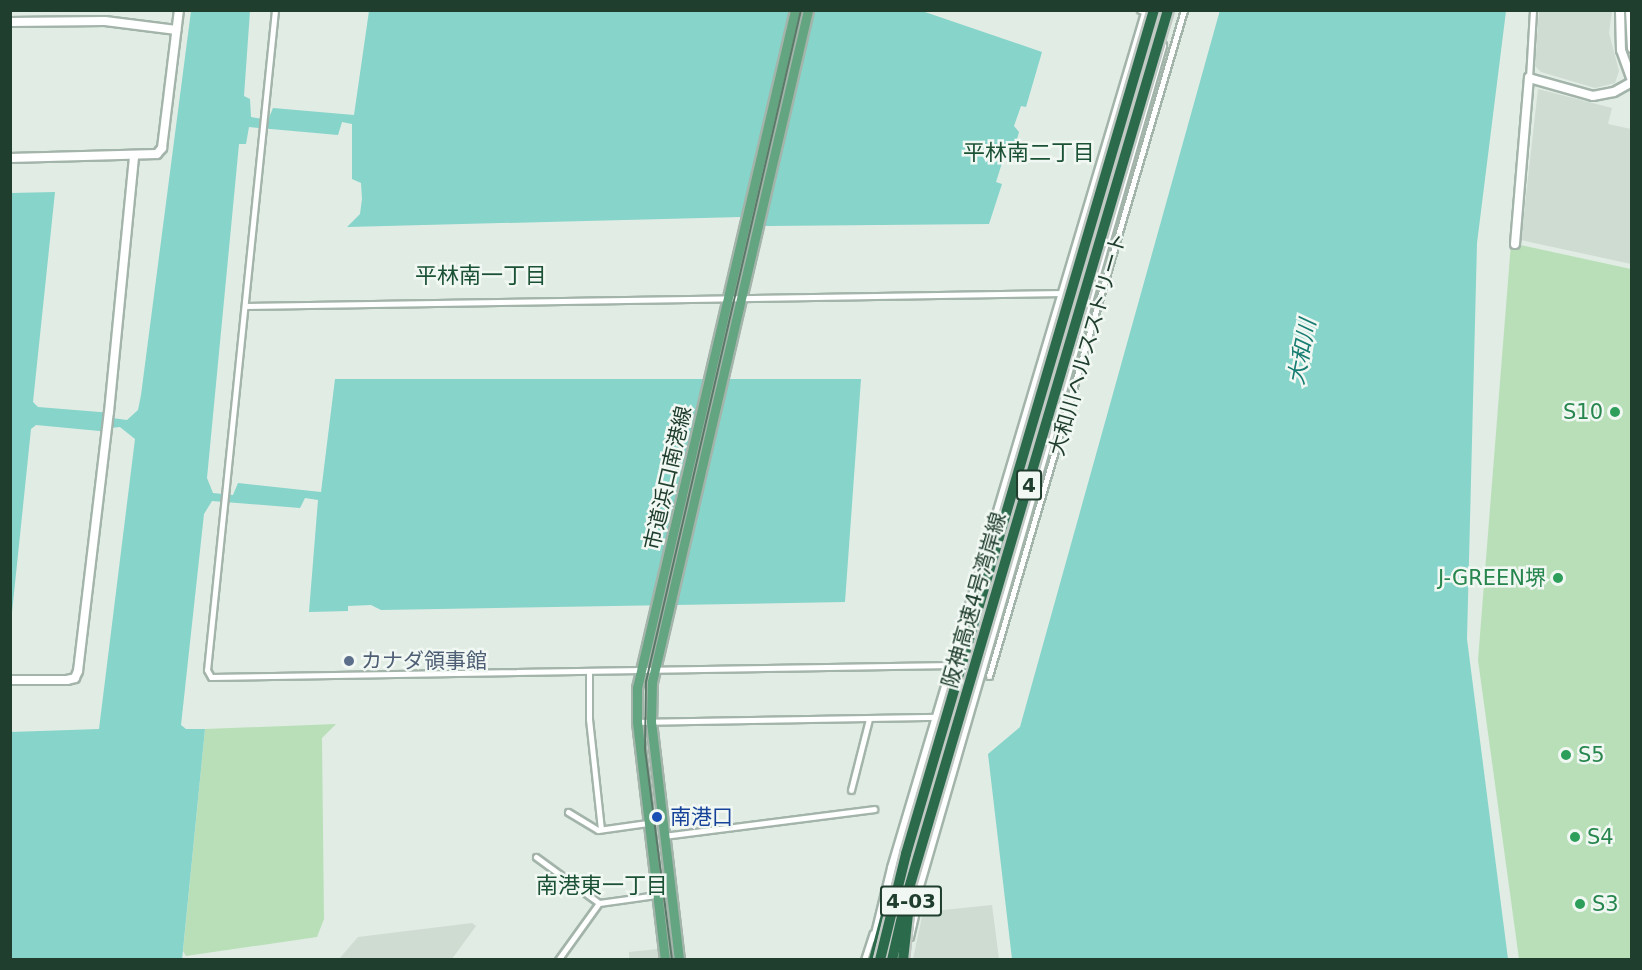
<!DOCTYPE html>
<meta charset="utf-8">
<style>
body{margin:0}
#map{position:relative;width:1642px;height:970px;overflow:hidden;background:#e1ece4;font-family:"DejaVu Sans","Noto Sans JP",sans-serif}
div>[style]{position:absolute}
.built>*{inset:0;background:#cfdcd2}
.green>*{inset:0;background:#b9dfb8}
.water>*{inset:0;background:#86d4ca}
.roads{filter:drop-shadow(2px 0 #a3b4aa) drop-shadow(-2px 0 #a3b4aa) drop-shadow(0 2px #a3b4aa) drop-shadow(0 -2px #a3b4aa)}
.street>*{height:5px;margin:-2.5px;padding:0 2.5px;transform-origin:2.5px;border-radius:2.5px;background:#fff}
.secondary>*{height:8px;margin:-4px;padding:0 4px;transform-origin:4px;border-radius:4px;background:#fff}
.primary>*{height:9px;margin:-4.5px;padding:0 4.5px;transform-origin:4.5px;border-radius:4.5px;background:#63a481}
.highway>*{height:10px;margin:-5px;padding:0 5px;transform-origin:5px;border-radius:5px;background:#2b6b4c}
.tram>*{height:1.5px;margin:-0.75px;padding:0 0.75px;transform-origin:0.75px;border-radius:0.75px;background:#5b7968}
.bridges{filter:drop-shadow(2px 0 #c1c9c4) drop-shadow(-2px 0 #c1c9c4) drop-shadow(0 2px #c1c9c4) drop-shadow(0 -2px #c1c9c4)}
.highway-bridge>*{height:10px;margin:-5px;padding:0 5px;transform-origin:5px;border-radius:5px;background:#2b6b4c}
.dots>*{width:16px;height:16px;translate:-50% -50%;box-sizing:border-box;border:3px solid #f1f8f3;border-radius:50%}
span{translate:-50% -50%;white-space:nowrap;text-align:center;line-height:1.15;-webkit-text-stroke:5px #f1f8f3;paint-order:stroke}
.shield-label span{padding:2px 4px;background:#f1f8f3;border:2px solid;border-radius:4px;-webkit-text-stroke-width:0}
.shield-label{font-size:20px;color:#203e2e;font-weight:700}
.street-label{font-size:21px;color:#203e2e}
.leisure-label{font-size:21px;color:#27864d}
.right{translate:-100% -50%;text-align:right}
.left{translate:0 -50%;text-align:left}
.service-label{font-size:21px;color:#4e5e75}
.transit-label{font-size:21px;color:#164399}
.neighbourhood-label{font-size:22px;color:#1b5135}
.water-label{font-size:22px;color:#177c71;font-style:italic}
.frame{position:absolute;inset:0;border:12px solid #203e2e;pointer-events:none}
</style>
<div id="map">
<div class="built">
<div style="clip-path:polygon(1539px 11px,1612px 11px,1609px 33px,1619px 71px,1615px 83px,1595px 88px,1541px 72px,1535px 66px)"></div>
<div style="clip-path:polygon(1538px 89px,1612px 108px,1608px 124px,1631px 129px,1631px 264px,1521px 240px)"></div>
<div style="clip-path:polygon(992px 905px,999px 959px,913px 959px,923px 912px)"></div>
<div style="clip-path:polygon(472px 923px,476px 926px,452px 959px,339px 959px,358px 937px)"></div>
<div style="clip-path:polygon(658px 949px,659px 959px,629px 959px,629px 952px)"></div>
</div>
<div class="green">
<div style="clip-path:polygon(1511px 243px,1631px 269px,1631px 959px,1519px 959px,1478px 660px)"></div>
<div style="clip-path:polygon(336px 724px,322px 738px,324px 919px,317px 937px,186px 956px,183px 951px,205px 729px)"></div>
</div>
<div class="water">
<div style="clip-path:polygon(1220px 10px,1506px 11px,1477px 243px,1467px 639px,1508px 959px,1012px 959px,988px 754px,1020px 727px)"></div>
<div style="clip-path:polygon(191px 11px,250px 11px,244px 96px,250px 99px,251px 117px,268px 120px,273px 108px,354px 115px,369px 11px,922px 11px,1042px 52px,1026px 107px,1021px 106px,1014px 126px,1019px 132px,1015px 146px,1008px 144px,996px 182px,1002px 184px,989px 224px,767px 226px,741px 217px,347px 227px,360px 214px,362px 199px,361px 183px,352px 179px,352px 124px,342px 122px,338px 135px,249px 127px,246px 144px,239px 144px,207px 478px,213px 493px,233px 495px,238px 483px,321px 492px,335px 379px,861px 379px,845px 602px,381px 610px,371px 605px,348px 606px,348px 611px,309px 612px,318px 500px,305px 498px,300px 508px,212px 501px,204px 514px,181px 725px,186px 729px,205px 729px,182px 960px,11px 959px,11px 732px,99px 729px,135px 439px,120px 427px,111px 428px,110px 432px,36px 425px,31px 429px,11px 622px,11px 193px,55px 192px,33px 402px,38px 407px,112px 413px,112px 418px,127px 420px,138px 410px,141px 395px)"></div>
</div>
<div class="roads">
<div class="street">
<div style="left:275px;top:10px;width:663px;rotate:95.88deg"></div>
<div style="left:207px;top:670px;width:8px;rotate:60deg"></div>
<div style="left:211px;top:677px;width:742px;rotate:-0.93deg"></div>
<div style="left:1140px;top:10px;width:27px;rotate:20deg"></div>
<div style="left:1529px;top:78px;width:68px;rotate:-86.6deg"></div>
<div style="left:245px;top:306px;width:818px;rotate:-0.91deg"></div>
<div style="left:1063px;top:293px;width:21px;rotate:14deg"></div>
<div style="left:589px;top:671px;width:48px;rotate:90deg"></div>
<div style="left:589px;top:719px;width:111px;rotate:83.8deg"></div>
<div style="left:989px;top:676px;width:694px;rotate:-73.68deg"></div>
<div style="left:637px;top:722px;width:301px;rotate:-1deg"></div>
<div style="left:851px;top:790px;width:73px;rotate:-75.8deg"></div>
<div style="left:568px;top:812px;width:35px;rotate:31deg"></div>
<div style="left:598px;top:830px;width:50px;rotate:-8deg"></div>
<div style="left:664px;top:836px;width:212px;rotate:-7.3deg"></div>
<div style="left:536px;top:857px;width:78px;rotate:36.1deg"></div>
<div style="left:910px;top:937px;width:28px;rotate:-77deg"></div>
<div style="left:558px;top:960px;width:70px;rotate:-54.3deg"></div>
<div style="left:599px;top:903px;width:59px;rotate:-7.9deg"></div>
<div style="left:864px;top:960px;width:28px;rotate:-72deg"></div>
</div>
<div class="secondary">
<div style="left:1620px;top:10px;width:40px;rotate:88.6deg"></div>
<div style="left:1621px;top:50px;width:33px;rotate:70deg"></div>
<div style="left:1630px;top:10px;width:38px;rotate:87deg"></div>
<div style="left:10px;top:22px;width:95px;rotate:-0.6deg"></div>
<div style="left:105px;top:21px;width:72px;rotate:7.2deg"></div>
<div style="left:10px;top:158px;width:147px;rotate:-1.6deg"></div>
<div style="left:157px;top:154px;width:8px;rotate:-50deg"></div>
<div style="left:162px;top:148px;width:139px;rotate:-83deg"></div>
<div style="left:1515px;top:244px;width:167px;rotate:-85.2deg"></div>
<div style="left:1529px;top:78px;width:66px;rotate:15.7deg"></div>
<div style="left:1593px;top:96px;width:21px;rotate:-11deg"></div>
<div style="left:1614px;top:92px;width:21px;rotate:-29deg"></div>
<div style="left:10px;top:680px;width:57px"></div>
<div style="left:67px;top:680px;width:8px;rotate:-14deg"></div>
<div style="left:75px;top:678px;width:8px;rotate:-67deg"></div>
<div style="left:78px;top:671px;width:261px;rotate:-83.2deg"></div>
<div style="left:109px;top:412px;width:256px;rotate:-84.4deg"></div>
<div style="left:909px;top:921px;width:911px;rotate:-73.87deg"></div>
<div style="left:875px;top:938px;width:72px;rotate:-76.3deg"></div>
<div style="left:892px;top:868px;width:895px;rotate:-73.45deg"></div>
</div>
<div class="primary">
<div style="left:665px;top:960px;width:240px;rotate:-96.7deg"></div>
<div style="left:637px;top:722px;width:34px;rotate:-90deg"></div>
<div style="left:637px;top:688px;width:696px;rotate:-76.88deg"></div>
<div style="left:679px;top:960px;width:240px;rotate:-96.7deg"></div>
<div style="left:651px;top:722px;width:40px;rotate:-88.6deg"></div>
<div style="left:652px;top:682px;width:690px;rotate:-76.93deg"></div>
</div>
<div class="highway">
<div style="left:874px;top:960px;width:51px;rotate:-75.1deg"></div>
</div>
</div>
<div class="tram">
<div style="left:672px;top:960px;width:212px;rotate:-97.3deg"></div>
<div style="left:645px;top:750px;width:68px;rotate:-89.2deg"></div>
<div style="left:646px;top:682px;width:690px;rotate:-77.01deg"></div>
</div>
<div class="bridges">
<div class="highway-bridge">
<div style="left:880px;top:960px;width:109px;rotate:-76.2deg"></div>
<div style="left:906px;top:854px;width:880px;rotate:-73.63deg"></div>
<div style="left:892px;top:960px;width:67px;rotate:-77deg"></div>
<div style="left:907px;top:895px;width:923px;rotate:-73.57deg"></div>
<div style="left:903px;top:960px;width:46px;rotate:-83.8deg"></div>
</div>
</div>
<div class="dots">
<div style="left:1615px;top:412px;background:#2e9e5b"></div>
<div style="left:1558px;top:578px;background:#2e9e5b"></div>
<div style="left:349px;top:661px;background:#5c6f8a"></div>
<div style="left:1566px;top:755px;background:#2e9e5b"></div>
<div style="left:657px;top:817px;background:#1a4fb4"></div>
<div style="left:1575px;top:837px;background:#2e9e5b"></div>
<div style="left:1580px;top:904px;background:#2e9e5b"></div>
</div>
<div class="shield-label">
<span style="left:1029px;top:485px">4</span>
<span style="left:911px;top:901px">4-03</span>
</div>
<div class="street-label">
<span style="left:1088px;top:344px;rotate:-74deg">大和川ヘルスストリート</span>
<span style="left:668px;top:478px;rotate:-77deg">市道浜口南港線</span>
<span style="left:974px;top:600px;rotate:-74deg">阪神高速4号湾岸線</span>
</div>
<div class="leisure-label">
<span class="right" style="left:1603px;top:412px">S10</span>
<span class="right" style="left:1546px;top:578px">J-GREEN堺</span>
<span class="left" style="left:1578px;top:755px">S5</span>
<span class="left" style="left:1587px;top:837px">S4</span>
<span class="left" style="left:1592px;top:904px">S3</span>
</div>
<div class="service-label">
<span class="left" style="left:361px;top:661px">カナダ領事館</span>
</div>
<div class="transit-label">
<span class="left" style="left:670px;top:817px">南港口</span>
</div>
<div class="neighbourhood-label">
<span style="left:1029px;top:153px">平林南二丁目</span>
<span style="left:481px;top:276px">平林南一丁目</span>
<span style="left:602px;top:886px">南港東一丁目</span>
</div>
<div class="water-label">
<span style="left:1302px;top:352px;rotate:-79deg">大和川</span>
</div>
<div class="frame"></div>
</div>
